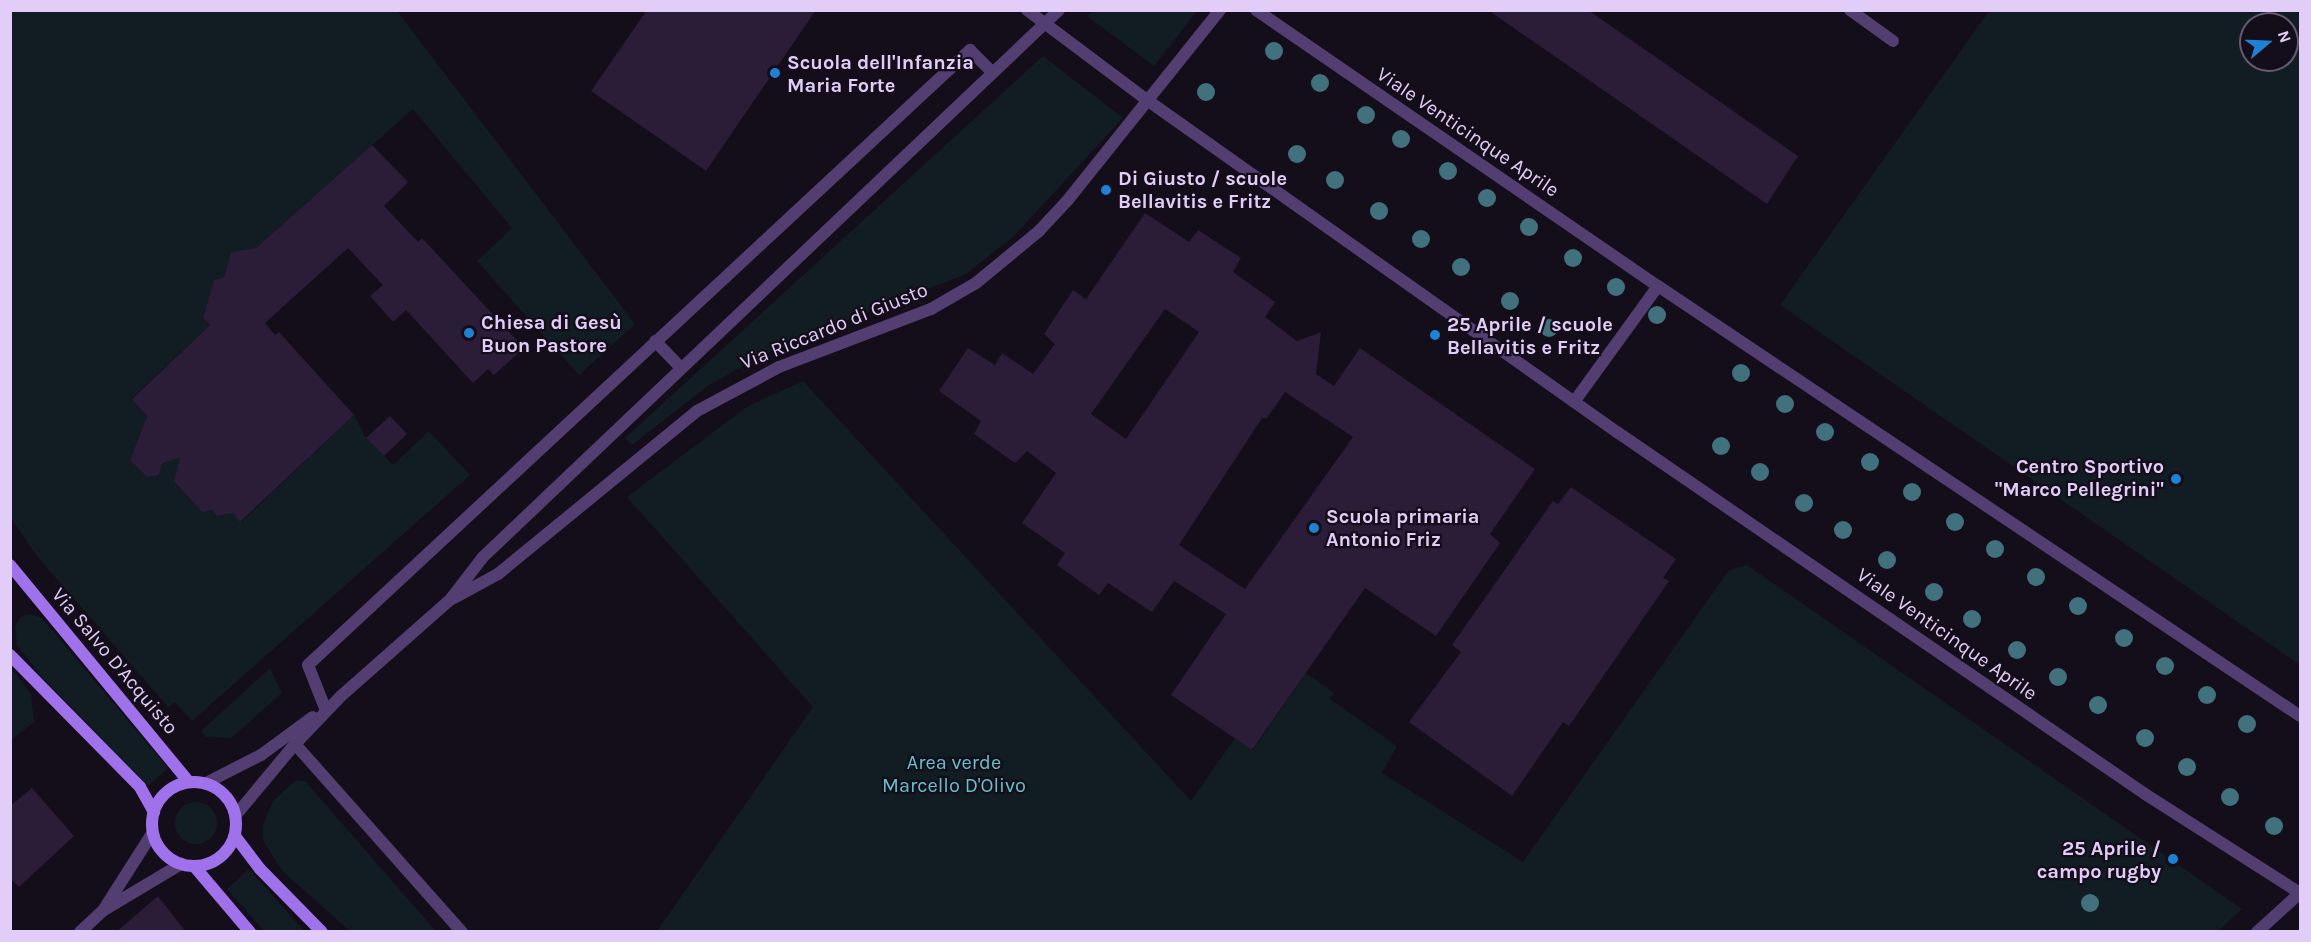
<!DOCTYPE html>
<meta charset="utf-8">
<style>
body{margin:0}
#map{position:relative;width:2311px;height:942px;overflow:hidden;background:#140d1a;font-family:Karla,sans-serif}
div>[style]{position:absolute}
.green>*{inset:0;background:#111d23}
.round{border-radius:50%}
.building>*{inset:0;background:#2b1c38}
.lane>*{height:12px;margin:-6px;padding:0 6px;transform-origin:6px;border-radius:6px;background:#533e72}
.street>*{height:12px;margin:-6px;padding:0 6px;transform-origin:6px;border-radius:6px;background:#533e72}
.secondary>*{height:12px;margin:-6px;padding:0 6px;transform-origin:6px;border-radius:6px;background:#9f71eb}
.secondary>.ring{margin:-6px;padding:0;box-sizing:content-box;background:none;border:12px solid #9f71eb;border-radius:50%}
.trees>*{width:18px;height:18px;margin:-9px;border-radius:50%;background:#40717c}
.dots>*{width:16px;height:16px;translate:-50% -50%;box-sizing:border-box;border:3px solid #140d1a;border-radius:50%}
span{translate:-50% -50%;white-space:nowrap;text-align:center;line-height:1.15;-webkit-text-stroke:4.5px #140d1a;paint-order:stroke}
.poi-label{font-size:20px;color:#e1cdf8;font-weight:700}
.left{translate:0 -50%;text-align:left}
.right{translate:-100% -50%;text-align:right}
.street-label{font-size:20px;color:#e1cdf8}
.park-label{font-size:20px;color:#64c2cd}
.frame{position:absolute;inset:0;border:12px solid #e1cdf8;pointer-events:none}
.north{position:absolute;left:2239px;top:12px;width:60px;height:60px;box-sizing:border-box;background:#140d1a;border:2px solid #665a73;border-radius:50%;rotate:71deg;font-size:16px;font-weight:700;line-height:24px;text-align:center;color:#e1cdf8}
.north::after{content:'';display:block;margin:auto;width:21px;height:27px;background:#1e81d3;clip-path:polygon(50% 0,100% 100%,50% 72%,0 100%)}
</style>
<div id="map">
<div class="green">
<div style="clip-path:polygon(10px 11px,397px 11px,635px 324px,579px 375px,477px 261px,512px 228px,413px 109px,256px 248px,231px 252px,224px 277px,214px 280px,203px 318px,210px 325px,132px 398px,147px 416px,130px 460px,147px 477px,159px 475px,162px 463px,180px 458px,217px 516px,233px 513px,241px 522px,354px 415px,366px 438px,393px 465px,429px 431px,470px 475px,192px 721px,175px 702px,168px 707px,36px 555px,11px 518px)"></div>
<div style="clip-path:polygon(1093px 11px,1093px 10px,1197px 11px,1154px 66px,1087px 16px)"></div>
<div style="clip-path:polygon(evenodd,1989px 11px,2300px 11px,2300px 665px,1780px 305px,1989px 11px,2251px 24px,2287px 24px,2287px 60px,2251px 60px,2251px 24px)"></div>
<div style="clip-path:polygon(1043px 56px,1123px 118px,1014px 236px,966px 274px,771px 351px,709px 385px,632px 445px,625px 438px)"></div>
<div style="clip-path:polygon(803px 381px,1191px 801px,1235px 738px,1253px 750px,1306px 673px,1334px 693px,1330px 699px,1397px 746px,1382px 773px,1523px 862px,1729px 570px,1747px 565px,2242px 909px,2217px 932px,657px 931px,813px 707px,627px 497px,748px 406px)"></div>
<div style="clip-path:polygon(30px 614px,42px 618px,168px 768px,148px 786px,41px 676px,17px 645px,15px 626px,21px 617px)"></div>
<div style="clip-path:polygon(11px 668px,31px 694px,34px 722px,11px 740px)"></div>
<div style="clip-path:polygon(270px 668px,282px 693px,231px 738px,206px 737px,201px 731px)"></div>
<div style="clip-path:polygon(296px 780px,306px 782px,436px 931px,350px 931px,282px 871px,263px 840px,263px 825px,273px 801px)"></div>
<div class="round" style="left:175px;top:802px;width:42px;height:42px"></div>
<div style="clip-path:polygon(249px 869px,266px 888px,304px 931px,264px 931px,227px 889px)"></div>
</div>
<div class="building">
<div style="clip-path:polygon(647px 10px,816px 10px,706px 171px,591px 91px)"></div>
<div style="clip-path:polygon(1488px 10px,1588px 10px,1798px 156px,1767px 204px)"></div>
<div style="clip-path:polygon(372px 145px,408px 182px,384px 206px,418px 242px,422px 238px,524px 348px,494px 375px,488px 369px,473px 383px,406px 310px,393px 322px,370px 296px,383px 285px,348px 248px,265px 323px,275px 335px,279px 332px,354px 415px,240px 522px,233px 513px,217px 516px,212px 510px,202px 512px,174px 481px,180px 458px,162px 463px,159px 475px,147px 477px,130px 460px,147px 416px,132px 399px,210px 325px,203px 318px,214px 280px,224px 277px,231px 252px,256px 248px)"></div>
<div style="clip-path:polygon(evenodd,1145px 213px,1189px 242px,1198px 230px,1241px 258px,1233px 272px,1275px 302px,1265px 317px,1297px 341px,1321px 332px,1316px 374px,1334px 386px,1360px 348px,1535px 469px,1490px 534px,1500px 543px,1436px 636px,1365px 588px,1252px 750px,1171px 695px,1226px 614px,1174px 581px,1152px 612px,1108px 583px,1099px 595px,1057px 565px,1065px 553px,1022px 523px,1056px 473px,1027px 451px,1015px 463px,974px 434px,981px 421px,939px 391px,968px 348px,995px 365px,1002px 353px,1033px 374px,1055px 344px,1044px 334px,1073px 290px,1086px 299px,1145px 213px,1165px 309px,1199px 332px,1126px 439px,1091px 414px,1165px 309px,1145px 213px,1285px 392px,1353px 437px,1245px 589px,1179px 545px,1262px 418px,1267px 418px,1285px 392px)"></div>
<div style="clip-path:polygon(390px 416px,407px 434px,384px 456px,366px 438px)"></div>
<div style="clip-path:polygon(1571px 487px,1676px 559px,1663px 578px,1669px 581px,1569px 726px,1563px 722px,1512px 796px,1409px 722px,1461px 652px,1452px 645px,1553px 501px,1558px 504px)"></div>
<div style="clip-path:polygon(32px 788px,74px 836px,19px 887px,10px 878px,10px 806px)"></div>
<div style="clip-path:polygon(158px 896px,186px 932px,116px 932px)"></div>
</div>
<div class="lane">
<div style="left:655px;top:341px;width:37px;rotate:46deg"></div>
<div style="left:325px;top:708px;width:46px;rotate:-111.6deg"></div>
<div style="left:308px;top:665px;width:904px;rotate:-42.89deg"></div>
<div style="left:970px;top:50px;width:31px;rotate:45deg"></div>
<div style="left:295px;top:744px;width:251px;rotate:48.4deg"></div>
</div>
<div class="street">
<div style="left:1027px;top:10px;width:150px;rotate:36.9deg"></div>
<div style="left:1147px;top:100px;width:575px;rotate:35.24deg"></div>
<div style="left:1617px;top:432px;width:640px;rotate:34.43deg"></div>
<div style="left:2145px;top:794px;width:184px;rotate:32.6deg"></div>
<div style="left:1256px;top:10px;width:488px;rotate:34.5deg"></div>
<div style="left:1658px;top:286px;width:773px;rotate:33.81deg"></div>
<div style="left:1850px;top:10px;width:53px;rotate:35.8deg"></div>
<div style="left:1574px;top:402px;width:143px;rotate:-54.1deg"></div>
<div style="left:454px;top:598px;width:50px;rotate:-28.6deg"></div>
<div style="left:498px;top:574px;width:257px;rotate:-39.3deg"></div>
<div style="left:697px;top:411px;width:93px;rotate:-28.2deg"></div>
<div style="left:779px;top:367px;width:163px;rotate:-20.9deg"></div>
<div style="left:931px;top:309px;width:52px;rotate:-30deg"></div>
<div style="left:976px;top:283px;width:82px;rotate:-39.5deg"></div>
<div style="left:1039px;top:231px;width:41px;rotate:-47deg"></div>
<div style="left:1067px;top:201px;width:245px;rotate:-51.3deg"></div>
<div style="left:206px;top:783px;width:62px;rotate:-27deg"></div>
<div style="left:261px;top:755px;width:64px;rotate:-36.2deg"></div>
<div style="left:235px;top:816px;width:94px;rotate:-50.2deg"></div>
<div style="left:295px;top:744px;width:66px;rotate:-46.2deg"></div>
<div style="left:341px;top:696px;width:145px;rotate:-41.4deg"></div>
<div style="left:450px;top:600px;width:54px;rotate:-52.5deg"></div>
<div style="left:483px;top:557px;width:794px;rotate:-43.52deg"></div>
<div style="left:104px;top:909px;width:91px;rotate:-57.5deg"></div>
<div style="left:80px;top:932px;width:33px;rotate:-43deg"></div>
<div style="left:104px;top:910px;width:90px;rotate:-30.9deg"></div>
<div style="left:2257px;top:932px;width:58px;rotate:-42.2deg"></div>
</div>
<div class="secondary">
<div style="left:10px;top:565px;width:281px;rotate:50.5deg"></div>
<div style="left:10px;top:655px;width:185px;rotate:45.4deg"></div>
<div style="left:140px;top:787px;width:29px;rotate:61deg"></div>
<div class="ring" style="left:152px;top:782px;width:72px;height:72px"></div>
<div style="left:235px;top:836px;width:41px;rotate:52.9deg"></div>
<div style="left:260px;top:869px;width:88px;rotate:45.5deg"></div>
<div style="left:194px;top:866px;width:87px;rotate:49.7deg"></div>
</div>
<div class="trees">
<div style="left:1274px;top:51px"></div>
<div style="left:1320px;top:83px"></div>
<div style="left:1206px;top:92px"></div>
<div style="left:1366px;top:115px"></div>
<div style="left:1401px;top:139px"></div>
<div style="left:1297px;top:154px"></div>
<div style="left:1448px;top:171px"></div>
<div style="left:1335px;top:180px"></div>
<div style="left:1487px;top:198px"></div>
<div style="left:1379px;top:211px"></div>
<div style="left:1529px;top:227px"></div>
<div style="left:1421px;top:239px"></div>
<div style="left:1573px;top:258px"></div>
<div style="left:1461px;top:267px"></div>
<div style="left:1616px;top:287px"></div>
<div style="left:1510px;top:301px"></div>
<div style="left:1657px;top:315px"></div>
<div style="left:1549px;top:328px"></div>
<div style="left:1741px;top:373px"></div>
<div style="left:1785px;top:404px"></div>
<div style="left:1825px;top:432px"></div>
<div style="left:1721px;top:446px"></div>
<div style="left:1870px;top:462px"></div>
<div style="left:1760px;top:472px"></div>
<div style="left:1912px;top:492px"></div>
<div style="left:1804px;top:503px"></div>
<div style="left:1955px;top:522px"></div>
<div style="left:1843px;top:530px"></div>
<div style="left:1995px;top:549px"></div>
<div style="left:1887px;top:560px"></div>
<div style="left:2036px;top:577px"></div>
<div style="left:1934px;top:592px"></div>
<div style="left:2078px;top:606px"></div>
<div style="left:1972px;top:619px"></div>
<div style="left:2124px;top:638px"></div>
<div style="left:2017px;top:650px"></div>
<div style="left:2165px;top:666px"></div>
<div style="left:2058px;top:677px"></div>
<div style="left:2207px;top:695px"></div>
<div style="left:2098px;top:705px"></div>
<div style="left:2247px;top:724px"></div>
<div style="left:2145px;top:738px"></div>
<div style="left:2187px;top:767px"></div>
<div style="left:2230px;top:797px"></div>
<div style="left:2274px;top:826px"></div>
<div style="left:2090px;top:903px"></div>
</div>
<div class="dots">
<div style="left:775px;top:73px;background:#1e81d3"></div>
<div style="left:1106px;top:190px;background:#1e81d3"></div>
<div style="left:469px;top:333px;background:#1e81d3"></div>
<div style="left:1435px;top:335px;background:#1e81d3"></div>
<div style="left:2176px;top:479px;background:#1e81d3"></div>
<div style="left:1314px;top:528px;background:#1e81d3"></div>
<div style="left:2173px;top:859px;background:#1e81d3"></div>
</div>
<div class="poi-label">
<span class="left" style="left:787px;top:74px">Scuola dell'Infanzia<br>Maria Forte</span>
<span class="left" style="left:1118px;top:190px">Di Giusto / scuole<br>Bellavitis e Fritz</span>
<span class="left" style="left:481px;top:334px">Chiesa di Gesù<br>Buon Pastore</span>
<span class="left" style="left:1447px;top:336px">25 Aprile / scuole<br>Bellavitis e Fritz</span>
<span class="right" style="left:2164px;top:478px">Centro Sportivo<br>"Marco Pellegrini"</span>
<span class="left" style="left:1326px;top:528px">Scuola primaria<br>Antonio Friz</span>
<span class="right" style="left:2161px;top:860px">25 Aprile /<br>campo rugby</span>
</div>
<div class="street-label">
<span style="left:1468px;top:132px;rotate:34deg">Viale Venticinque Aprile</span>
<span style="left:834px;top:326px;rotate:-22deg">Via Riccardo di Giusto</span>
<span style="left:1947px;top:634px;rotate:35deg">Viale Venticinque Aprile</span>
<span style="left:115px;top:661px;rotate:50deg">Via Salvo D'Acquisto</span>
</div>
<div class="park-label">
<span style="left:954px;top:774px">Area verde<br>Marcello D'Olivo</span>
</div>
<div class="frame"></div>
<div class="north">N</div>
</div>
